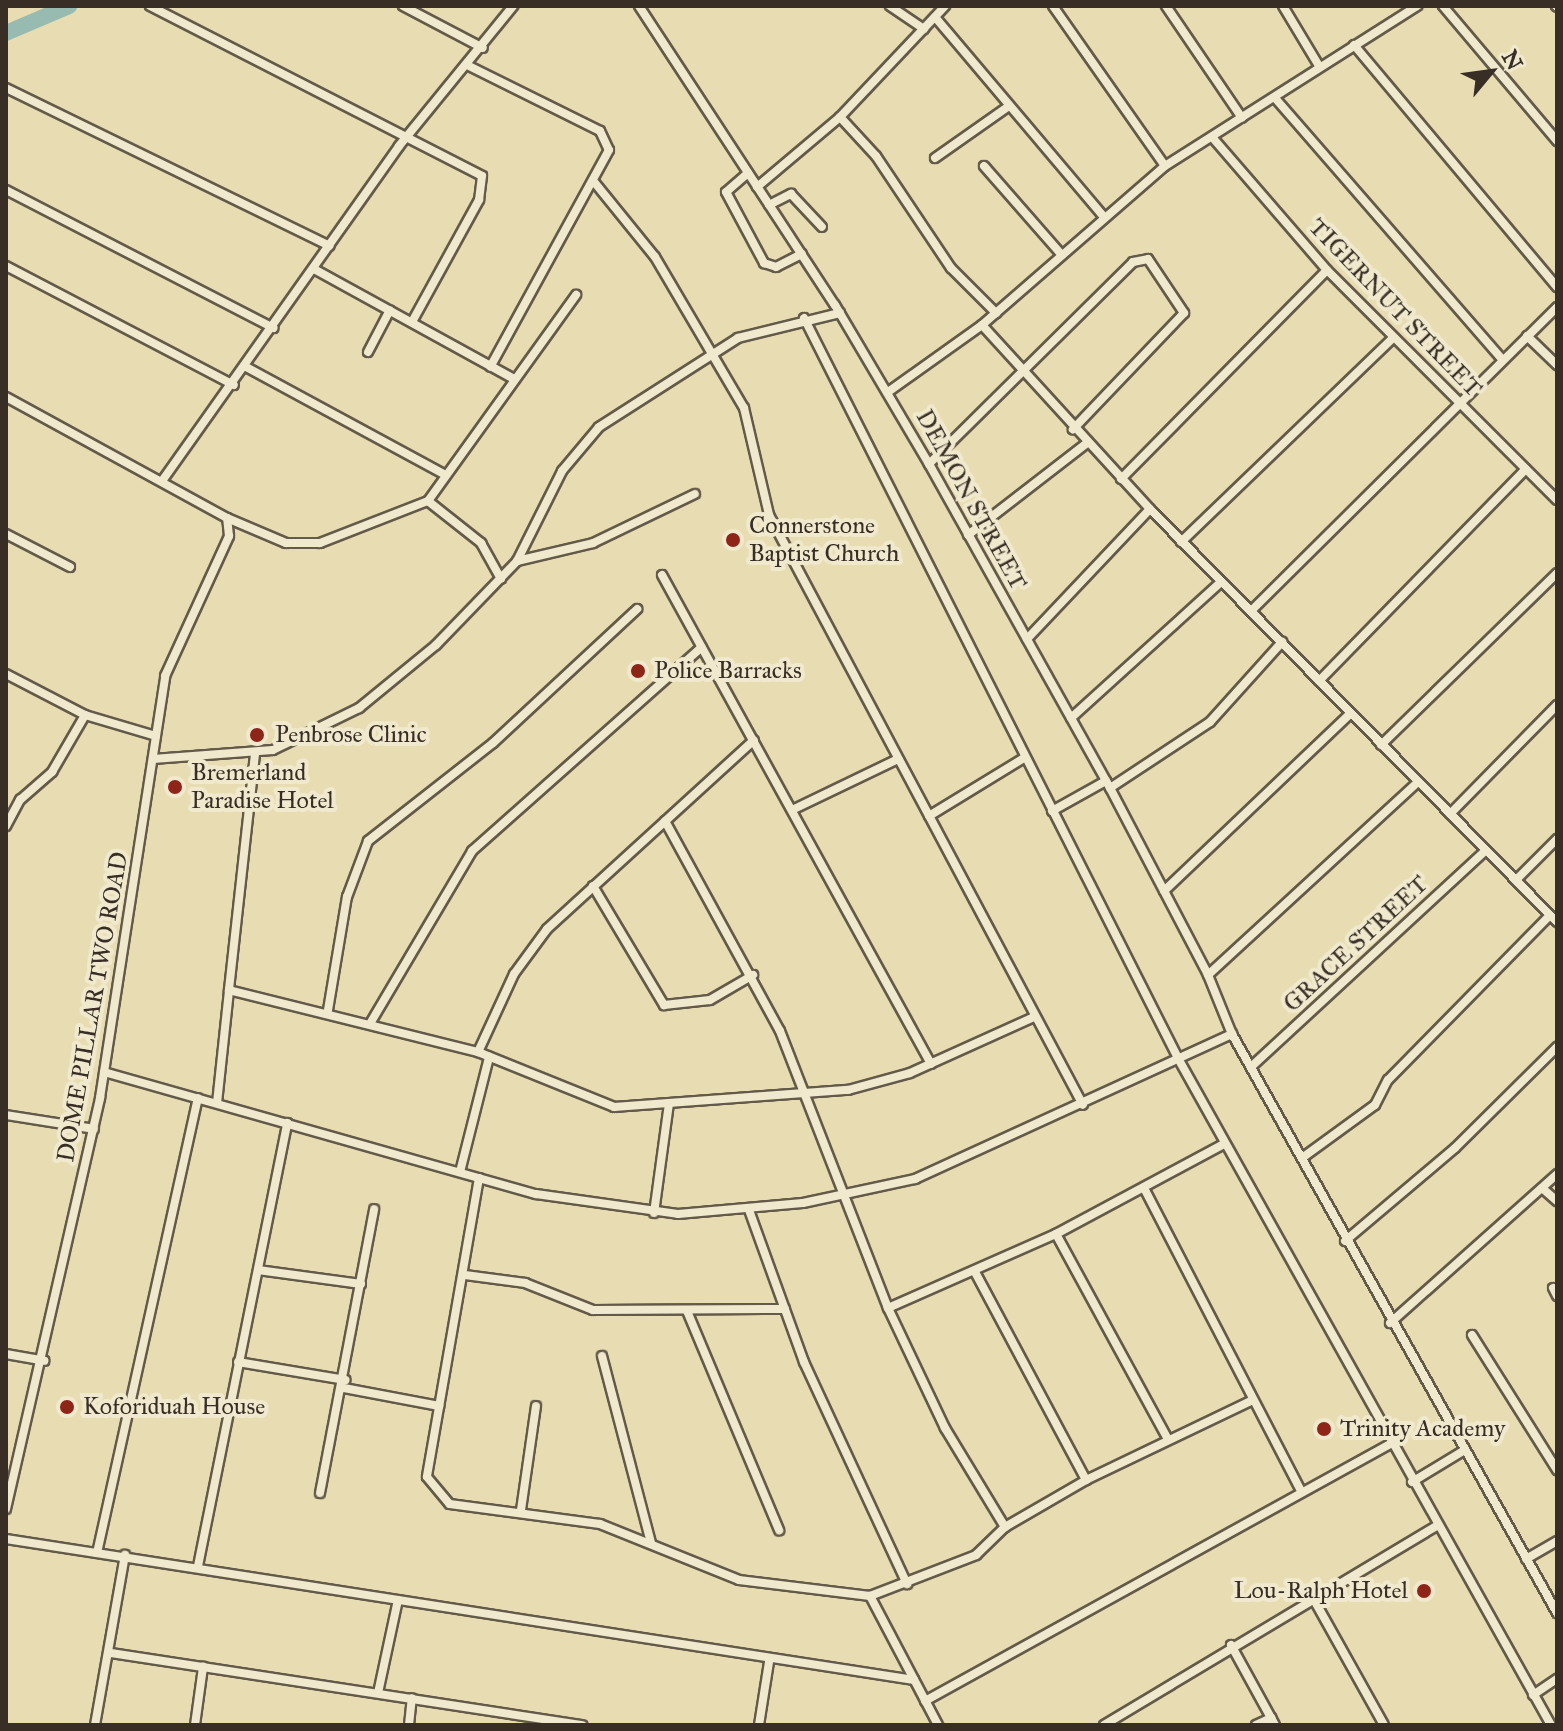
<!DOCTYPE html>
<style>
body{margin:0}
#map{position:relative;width:1563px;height:1731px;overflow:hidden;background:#e8ddb2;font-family:"IM FELL Great Primer",serif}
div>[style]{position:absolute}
.river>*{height:16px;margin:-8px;padding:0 8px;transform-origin:8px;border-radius:8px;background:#97bbb0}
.roads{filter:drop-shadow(2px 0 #645a49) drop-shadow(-2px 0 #645a49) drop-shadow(0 2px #645a49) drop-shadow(0 -2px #645a49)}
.minor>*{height:8px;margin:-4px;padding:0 4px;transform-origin:4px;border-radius:4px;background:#f0e9cd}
.dots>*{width:22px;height:22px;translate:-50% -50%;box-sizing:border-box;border:4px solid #f0e9cd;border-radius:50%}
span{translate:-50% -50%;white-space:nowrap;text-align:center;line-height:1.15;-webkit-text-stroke:8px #f0e9cd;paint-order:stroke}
.street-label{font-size:24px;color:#382e26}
.poi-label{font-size:24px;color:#382e26}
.left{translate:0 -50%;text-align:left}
.right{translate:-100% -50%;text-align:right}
.frame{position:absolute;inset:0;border:8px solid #382e26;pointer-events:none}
.north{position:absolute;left:1451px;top:32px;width:80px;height:80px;-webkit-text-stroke:6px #f0e9cd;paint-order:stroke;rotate:61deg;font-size:22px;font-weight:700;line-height:32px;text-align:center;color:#382e26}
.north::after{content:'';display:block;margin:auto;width:28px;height:36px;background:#382e26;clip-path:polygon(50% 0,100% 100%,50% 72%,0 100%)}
</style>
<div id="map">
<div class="river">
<div style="left:6px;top:33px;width:69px;rotate:-23.2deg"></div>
</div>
<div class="roads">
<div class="minor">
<div style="left:150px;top:6px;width:373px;rotate:27.1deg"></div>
<div style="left:482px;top:176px;width:24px;rotate:97deg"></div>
<div style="left:479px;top:200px;width:139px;rotate:118.8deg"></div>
<div style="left:403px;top:6px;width:90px;rotate:27.7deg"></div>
<div style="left:639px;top:6px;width:358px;rotate:56.8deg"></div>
<div style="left:835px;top:305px;width:185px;rotate:59.4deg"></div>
<div style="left:929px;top:464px;width:371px;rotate:60.8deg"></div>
<div style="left:1110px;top:788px;width:211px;rotate:62.3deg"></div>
<div style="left:1208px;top:975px;width:64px;rotate:67.9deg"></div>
<div style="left:1232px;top:1034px;width:664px;rotate:60.69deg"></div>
<div style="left:890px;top:6px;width:41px;rotate:34.1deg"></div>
<div style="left:1053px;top:6px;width:195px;rotate:55deg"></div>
<div style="left:1166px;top:6px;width:135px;rotate:55.8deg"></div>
<div style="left:1283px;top:6px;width:70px;rotate:59deg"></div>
<div style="left:1443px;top:6px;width:177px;rotate:49.8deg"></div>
<div style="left:1556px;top:6px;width:1px;rotate:45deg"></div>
<div style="left:935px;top:17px;width:262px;rotate:49.8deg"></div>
<div style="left:1354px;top:45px;width:316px;rotate:50deg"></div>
<div style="left:469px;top:66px;width:146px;rotate:26.4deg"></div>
<div style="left:600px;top:131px;width:21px;rotate:65deg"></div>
<div style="left:609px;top:150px;width:247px;rotate:118.7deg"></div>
<div style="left:6px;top:88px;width:360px;rotate:26deg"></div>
<div style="left:1275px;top:98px;width:346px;rotate:49deg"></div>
<div style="left:840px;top:117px;width:53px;rotate:47.3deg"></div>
<div style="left:876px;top:156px;width:135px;rotate:56.2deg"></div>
<div style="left:951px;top:268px;width:64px;rotate:45deg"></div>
<div style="left:1212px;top:137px;width:176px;rotate:49.2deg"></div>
<div style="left:1327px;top:270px;width:325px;rotate:45deg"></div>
<div style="left:935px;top:158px;width:90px;rotate:-35.1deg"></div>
<div style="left:984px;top:166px;width:117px;rotate:48.8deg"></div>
<div style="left:748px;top:173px;width:29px;rotate:139deg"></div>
<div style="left:726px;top:192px;width:81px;rotate:61.8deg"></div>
<div style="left:764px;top:263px;width:13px;rotate:18deg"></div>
<div style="left:776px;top:267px;width:29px;rotate:-27deg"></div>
<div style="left:595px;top:183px;width:95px;rotate:51deg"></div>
<div style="left:655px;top:257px;width:175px;rotate:59.5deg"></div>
<div style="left:744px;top:408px;width:110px;rotate:76.8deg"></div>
<div style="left:769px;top:515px;width:668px;rotate:61.98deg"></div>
<div style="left:757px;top:187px;width:109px;rotate:-40.1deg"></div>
<div style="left:840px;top:117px;width:153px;rotate:-46.6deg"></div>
<div style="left:6px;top:190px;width:301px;rotate:27.3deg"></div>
<div style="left:769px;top:205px;width:25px;rotate:-27deg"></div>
<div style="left:791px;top:194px;width:45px;rotate:46.8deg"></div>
<div style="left:6px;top:266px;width:257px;rotate:27.6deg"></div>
<div style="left:314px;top:269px;width:226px;rotate:28.8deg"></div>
<div style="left:804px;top:318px;width:831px;rotate:63.19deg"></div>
<div style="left:1179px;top:1060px;width:762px;rotate:60.78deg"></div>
<div style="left:982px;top:325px;width:249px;rotate:47.6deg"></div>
<div style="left:1150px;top:509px;width:580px;rotate:45.42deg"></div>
<div style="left:1527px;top:336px;width:42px;rotate:44deg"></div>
<div style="left:368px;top:352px;width:47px;rotate:-62.4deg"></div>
<div style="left:246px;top:367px;width:225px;rotate:28.4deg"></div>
<div style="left:888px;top:392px;width:115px;rotate:-35.5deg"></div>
<div style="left:982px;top:325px;width:242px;rotate:-41deg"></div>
<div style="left:1165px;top:166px;width:299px;rotate:-32.4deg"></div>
<div style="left:6px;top:397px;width:252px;rotate:28.7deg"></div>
<div style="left:227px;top:518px;width:64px;rotate:23deg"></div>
<div style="left:286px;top:543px;width:34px"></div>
<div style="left:320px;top:543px;width:116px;rotate:-21.3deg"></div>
<div style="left:428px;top:501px;width:254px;rotate:-54.3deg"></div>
<div style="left:929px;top:464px;width:287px;rotate:-44.7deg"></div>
<div style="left:1133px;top:262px;width:15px;rotate:-11deg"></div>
<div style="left:1148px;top:259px;width:65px;rotate:56.3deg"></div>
<div style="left:1184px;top:313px;width:161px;rotate:133.7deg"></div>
<div style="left:1121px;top:479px;width:293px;rotate:-45.4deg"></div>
<div style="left:162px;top:481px;width:410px;rotate:-54.7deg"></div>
<div style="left:399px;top:146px;width:181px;rotate:-50.8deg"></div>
<div style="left:428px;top:501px;width:68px;rotate:38.4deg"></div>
<div style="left:481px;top:543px;width:41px;rotate:60.9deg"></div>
<div style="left:6px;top:534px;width:72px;rotate:27.3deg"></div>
<div style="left:968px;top:535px;width:150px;rotate:-37.7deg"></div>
<div style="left:1181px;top:542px;width:294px;rotate:-43.9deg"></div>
<div style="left:517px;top:561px;width:78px;rotate:-13.3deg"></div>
<div style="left:593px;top:543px;width:113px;rotate:-25.7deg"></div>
<div style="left:662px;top:575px;width:558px;rotate:61.18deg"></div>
<div style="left:1251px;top:611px;width:431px;rotate:-44.8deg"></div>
<div style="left:1027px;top:639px;width:179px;rotate:-46.6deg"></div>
<div style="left:6px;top:674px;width:89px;rotate:27.4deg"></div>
<div style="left:85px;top:715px;width:74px;rotate:16.5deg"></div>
<div style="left:1319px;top:681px;width:296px;rotate:-45.7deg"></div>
<div style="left:1071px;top:718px;width:202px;rotate:-42.2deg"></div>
<div style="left:1381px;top:745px;width:246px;rotate:-44.3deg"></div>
<div style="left:255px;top:754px;width:237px;rotate:96.3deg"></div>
<div style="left:229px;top:990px;width:257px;rotate:14deg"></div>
<div style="left:478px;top:1052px;width:147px;rotate:22deg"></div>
<div style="left:614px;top:1107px;width:235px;rotate:-4.2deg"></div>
<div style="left:848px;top:1090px;width:64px;rotate:-15.3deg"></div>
<div style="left:910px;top:1073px;width:136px;rotate:-24.3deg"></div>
<div style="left:153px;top:759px;width:120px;rotate:-4.3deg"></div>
<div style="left:273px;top:750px;width:96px;rotate:-26deg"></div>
<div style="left:359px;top:708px;width:99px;rotate:-39.3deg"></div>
<div style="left:436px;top:645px;width:117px;rotate:-46deg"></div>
<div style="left:517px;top:561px;width:101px;rotate:-63.4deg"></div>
<div style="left:562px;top:471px;width:57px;rotate:-49.9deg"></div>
<div style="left:599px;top:427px;width:165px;rotate:-32.6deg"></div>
<div style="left:738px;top:338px;width:105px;rotate:-13.8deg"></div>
<div style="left:1110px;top:788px;width:120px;rotate:-33.4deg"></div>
<div style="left:1210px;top:722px;width:108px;rotate:-48deg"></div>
<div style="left:792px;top:810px;width:118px;rotate:-25.7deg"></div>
<div style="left:1052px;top:811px;width:62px;rotate:-29.1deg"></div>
<div style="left:1450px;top:814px;width:153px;rotate:-45.5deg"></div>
<div style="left:929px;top:816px;width:111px;rotate:-31.4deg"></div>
<div style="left:665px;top:821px;width:239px;rotate:61.3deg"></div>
<div style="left:780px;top:1031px;width:297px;rotate:68.7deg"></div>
<div style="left:888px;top:1308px;width:133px;rotate:64.6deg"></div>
<div style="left:945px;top:1428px;width:116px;rotate:58.8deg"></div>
<div style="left:6px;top:826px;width:30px;rotate:-62deg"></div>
<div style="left:20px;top:800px;width:43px;rotate:-41.2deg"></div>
<div style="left:52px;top:772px;width:66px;rotate:-59.9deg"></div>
<div style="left:1516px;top:880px;width:58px;rotate:-45deg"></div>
<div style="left:593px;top:886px;width:139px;rotate:59.2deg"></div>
<div style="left:664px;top:1005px;width:46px;rotate:-6.2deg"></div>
<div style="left:710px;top:1000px;width:50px;rotate:-30.2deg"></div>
<div style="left:1164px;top:891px;width:257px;rotate:-43.6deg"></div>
<div style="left:1208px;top:975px;width:285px;rotate:-42.6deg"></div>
<div style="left:328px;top:1010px;width:115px;rotate:-80.5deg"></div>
<div style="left:347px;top:897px;width:60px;rotate:-69.4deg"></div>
<div style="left:368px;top:841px;width:159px;rotate:-38.1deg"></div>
<div style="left:493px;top:743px;width:197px;rotate:-42.9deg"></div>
<div style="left:371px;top:1022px;width:199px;rotate:-59.4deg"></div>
<div style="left:472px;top:851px;width:307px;rotate:-41.6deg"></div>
<div style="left:478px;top:1052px;width:86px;rotate:-65.2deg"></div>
<div style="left:514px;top:974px;width:56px;rotate:-53.7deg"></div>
<div style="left:547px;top:929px;width:280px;rotate:-42.4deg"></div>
<div style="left:1252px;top:1066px;width:318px;rotate:-42.7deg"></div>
<div style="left:104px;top:1072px;width:449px;rotate:15.8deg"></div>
<div style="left:536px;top:1194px;width:143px;rotate:8deg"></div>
<div style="left:678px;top:1214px;width:125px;rotate:-5deg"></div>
<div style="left:803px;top:1203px;width:115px;rotate:-12.1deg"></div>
<div style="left:915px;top:1179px;width:349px;rotate:-24.6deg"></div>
<div style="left:217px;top:1103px;width:114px;rotate:-83.9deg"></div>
<div style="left:6px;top:1115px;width:89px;rotate:9deg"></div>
<div style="left:1302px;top:1158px;width:90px;rotate:-36deg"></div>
<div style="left:1375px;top:1105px;width:28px;rotate:-63deg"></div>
<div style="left:1388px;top:1080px;width:231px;rotate:-45.5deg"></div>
<div style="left:460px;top:1172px;width:119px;rotate:-75.8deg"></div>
<div style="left:479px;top:1178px;width:303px;rotate:99.9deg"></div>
<div style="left:427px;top:1477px;width:35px;rotate:50deg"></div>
<div style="left:450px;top:1504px;width:151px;rotate:7.6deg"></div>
<div style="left:600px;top:1524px;width:150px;rotate:21.9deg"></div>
<div style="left:739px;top:1580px;width:132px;rotate:7deg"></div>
<div style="left:870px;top:1596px;width:114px;rotate:-21.1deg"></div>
<div style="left:976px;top:1555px;width:40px;rotate:-44deg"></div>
<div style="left:1005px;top:1527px;width:94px;rotate:-30.1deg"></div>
<div style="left:1086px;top:1480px;width:183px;rotate:-25.6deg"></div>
<div style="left:1144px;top:1188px;width:341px;rotate:62.6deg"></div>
<div style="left:1542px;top:1188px;width:20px;rotate:41deg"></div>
<div style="left:749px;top:1210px;width:162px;rotate:70.1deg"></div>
<div style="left:804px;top:1362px;width:245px;rotate:65.1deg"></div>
<div style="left:654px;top:1213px;width:110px;rotate:-82.2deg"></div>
<div style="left:1056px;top:1234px;width:234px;rotate:61.4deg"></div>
<div style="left:1345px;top:1241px;width:144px;rotate:-40.2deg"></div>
<div style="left:1455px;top:1148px;width:144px;rotate:-44.7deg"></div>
<div style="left:258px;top:1270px;width:104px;rotate:7.7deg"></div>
<div style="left:975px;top:1272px;width:236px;rotate:61.9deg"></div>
<div style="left:465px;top:1275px;width:61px;rotate:7.6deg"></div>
<div style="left:525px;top:1283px;width:73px;rotate:21.7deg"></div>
<div style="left:593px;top:1310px;width:192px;rotate:-0.3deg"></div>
<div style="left:1553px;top:1288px;width:9px;rotate:63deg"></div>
<div style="left:888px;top:1308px;width:184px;rotate:-23.8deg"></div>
<div style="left:1056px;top:1234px;width:191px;rotate:-28.2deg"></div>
<div style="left:687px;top:1311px;width:238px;rotate:67.2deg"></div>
<div style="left:1390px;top:1323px;width:224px;rotate:-41.7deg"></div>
<div style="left:1472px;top:1335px;width:160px;rotate:57.8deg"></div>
<div style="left:6px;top:1354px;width:39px;rotate:10deg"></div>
<div style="left:602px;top:1356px;width:193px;rotate:75.3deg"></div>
<div style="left:238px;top:1362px;width:109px;rotate:9.5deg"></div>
<div style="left:344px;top:1388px;width:97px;rotate:10.7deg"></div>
<div style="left:1412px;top:1482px;width:60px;rotate:-31.3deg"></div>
<div style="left:320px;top:1493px;width:289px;rotate:-79.2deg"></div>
<div style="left:6px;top:1509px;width:422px;rotate:-77.1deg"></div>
<div style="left:100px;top:1098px;width:427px;rotate:-81.2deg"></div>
<div style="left:165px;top:676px;width:154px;rotate:-65.4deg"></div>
<div style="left:229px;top:536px;width:18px;rotate:-96deg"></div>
<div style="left:521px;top:1510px;width:105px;rotate:-81.8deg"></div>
<div style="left:6px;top:1539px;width:919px;rotate:8.83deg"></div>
<div style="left:97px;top:1553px;width:466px;rotate:-77.5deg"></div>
<div style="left:1526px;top:1559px;width:36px;rotate:-30deg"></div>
<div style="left:198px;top:1566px;width:452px;rotate:-78.6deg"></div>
<div style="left:870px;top:1596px;width:146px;rotate:62.2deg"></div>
<div style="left:1313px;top:1598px;width:145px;rotate:60.8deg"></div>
<div style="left:1231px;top:1645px;width:91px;rotate:61.2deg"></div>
<div style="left:111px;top:1653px;width:477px;rotate:8.7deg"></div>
<div style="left:378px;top:1693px;width:95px;rotate:-77.9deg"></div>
<div style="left:1533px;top:1695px;width:29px;rotate:-34deg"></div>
<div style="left:925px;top:1701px;width:531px;rotate:-28.93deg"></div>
<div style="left:95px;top:1725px;width:173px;rotate:-80deg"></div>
<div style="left:195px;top:1725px;width:59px;rotate:-82.1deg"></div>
<div style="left:409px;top:1725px;width:27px;rotate:-84deg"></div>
<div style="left:759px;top:1725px;width:64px;rotate:-81deg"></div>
<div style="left:1104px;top:1725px;width:388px;rotate:-30.9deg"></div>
<div style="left:1256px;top:1725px;width:17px;rotate:-25deg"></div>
</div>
</div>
<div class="dots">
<div style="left:733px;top:540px;background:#8f2418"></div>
<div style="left:638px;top:671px;background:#8f2418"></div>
<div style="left:257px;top:735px;background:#8f2418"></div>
<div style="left:175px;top:787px;background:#8f2418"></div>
<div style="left:67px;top:1407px;background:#8f2418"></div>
<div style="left:1324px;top:1429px;background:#8f2418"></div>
<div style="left:1424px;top:1591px;background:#8f2418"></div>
</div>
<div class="street-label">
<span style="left:1395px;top:308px;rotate:46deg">TIGERNUT STREET</span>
<span style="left:971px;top:500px;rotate:61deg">DEMON STREET</span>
<span style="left:1356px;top:944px;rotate:-43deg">GRACE STREET</span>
<span style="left:93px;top:1007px;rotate:-80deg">DOME PILLAR TWO ROAD</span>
</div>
<div class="poi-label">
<span class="left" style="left:749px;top:540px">Connerstone<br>Baptist Church</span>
<span class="left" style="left:654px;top:671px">Police Barracks</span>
<span class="left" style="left:275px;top:735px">Penbrose Clinic</span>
<span class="left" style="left:191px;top:787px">Bremerland<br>Paradise Hotel</span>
<span class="left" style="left:83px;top:1407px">Koforiduah House</span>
<span class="left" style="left:1340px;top:1429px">Trinity Academy</span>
<span class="right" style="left:1408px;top:1591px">Lou-Ralph Hotel</span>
</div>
<div class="frame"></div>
<div class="north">N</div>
</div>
